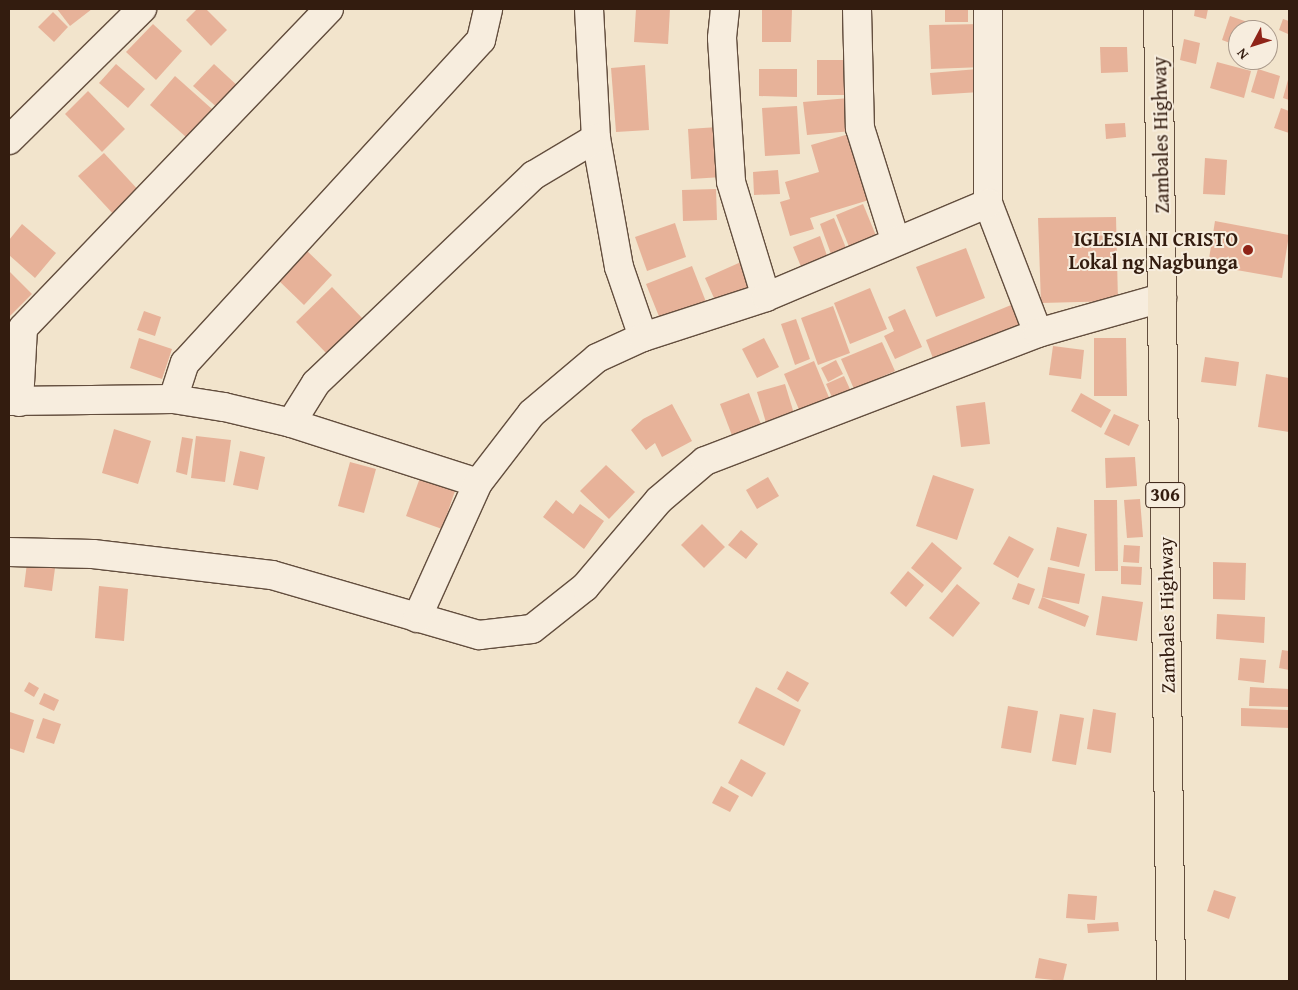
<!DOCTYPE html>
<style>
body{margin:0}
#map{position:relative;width:1298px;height:990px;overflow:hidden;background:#f2e4cc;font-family:"Gentium Book Plus",serif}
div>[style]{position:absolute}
.building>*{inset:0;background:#e7b299}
.roads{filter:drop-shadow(1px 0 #634e3e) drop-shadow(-1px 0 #634e3e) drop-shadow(0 1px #634e3e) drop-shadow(0 -1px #634e3e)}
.minor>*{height:28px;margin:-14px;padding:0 14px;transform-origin:14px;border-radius:14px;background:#f7edde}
.primary>*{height:28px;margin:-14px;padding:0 14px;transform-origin:14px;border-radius:14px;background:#f2e4cc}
.dots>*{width:14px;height:14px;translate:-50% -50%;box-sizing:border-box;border:2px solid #f7edde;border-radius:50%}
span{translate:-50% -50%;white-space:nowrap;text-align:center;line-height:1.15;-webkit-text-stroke:4px #f7edde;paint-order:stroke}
.shield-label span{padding:1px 4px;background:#f7edde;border:1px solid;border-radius:4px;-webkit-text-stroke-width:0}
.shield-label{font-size:19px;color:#331c0f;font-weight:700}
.street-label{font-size:20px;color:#331c0f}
.poi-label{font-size:20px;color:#331c0f;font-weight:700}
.right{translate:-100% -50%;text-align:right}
.frame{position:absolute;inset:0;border:10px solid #331c0f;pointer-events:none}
.north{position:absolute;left:1228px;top:20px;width:50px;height:50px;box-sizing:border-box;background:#f7edde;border:1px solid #a9998b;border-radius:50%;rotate:230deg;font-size:14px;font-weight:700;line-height:20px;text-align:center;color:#331c0f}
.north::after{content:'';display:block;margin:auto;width:18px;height:22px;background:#8f2418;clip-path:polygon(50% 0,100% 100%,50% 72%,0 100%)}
</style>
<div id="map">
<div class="building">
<div style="clip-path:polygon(57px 9px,92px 9px,70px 26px)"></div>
<div style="clip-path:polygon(197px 9px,206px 9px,227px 30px,211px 46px,186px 20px)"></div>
<div style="clip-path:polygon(636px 9px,670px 9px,668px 44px,634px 42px)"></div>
<div style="clip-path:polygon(762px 9px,792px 9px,791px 42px,762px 42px)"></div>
<div style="clip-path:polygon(945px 9px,968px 9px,968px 22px,945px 22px)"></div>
<div style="clip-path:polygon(1195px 9px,1208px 9px,1206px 19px,1194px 16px)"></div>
<div style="clip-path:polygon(53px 12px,68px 27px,54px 42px,38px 27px)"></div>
<div style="clip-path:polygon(1230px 16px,1271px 30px,1238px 30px,1238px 46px,1222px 40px)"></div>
<div style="clip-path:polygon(1283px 19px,1289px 21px,1288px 34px,1279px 30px)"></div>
<div style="clip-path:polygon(153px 24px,182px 51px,156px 80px,126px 52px)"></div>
<div style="clip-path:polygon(982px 24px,984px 67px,931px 69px,929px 25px)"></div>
<div style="clip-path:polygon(1184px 39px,1200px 43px,1196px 64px,1180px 60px)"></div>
<div style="clip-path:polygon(1100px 47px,1127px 47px,1128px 72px,1101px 73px)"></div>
<div style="clip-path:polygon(817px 60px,847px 60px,847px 95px,817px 95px)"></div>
<div style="clip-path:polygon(1217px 62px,1251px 71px,1244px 98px,1210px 88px)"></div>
<div style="clip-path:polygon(116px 64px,145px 89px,128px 108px,99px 83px)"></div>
<div style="clip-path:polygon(214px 64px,240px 88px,220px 110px,193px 86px)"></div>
<div style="clip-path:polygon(645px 65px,649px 130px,616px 132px,611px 68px)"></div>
<div style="clip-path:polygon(759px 69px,797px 69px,797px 97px,759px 96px)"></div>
<div style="clip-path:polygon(978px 69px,980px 92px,932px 95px,930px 73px)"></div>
<div style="clip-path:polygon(1258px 69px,1280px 76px,1274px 99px,1251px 92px)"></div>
<div style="clip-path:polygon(175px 76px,212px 109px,186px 137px,150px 105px)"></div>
<div style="clip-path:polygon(1289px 76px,1289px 100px,1283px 98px)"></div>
<div style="clip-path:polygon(88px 91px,125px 129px,102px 152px,65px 114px)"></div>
<div style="clip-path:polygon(849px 98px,852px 131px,807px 135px,803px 102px)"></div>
<div style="clip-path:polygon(797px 106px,800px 154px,765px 156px,762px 108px)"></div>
<div style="clip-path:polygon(1281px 108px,1289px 111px,1289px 133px,1274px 128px)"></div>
<div style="clip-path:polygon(1125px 123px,1126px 137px,1106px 139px,1105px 124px)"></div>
<div style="clip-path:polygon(718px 127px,722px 177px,691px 179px,688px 129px)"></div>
<div style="clip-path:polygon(849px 134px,869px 200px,810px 218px,814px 229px,790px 236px,780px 202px,790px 199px,785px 182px,819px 172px,811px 145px)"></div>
<div style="clip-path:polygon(104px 153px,142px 194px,116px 217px,78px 176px)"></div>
<div style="clip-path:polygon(1205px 158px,1227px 160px,1225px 195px,1203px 194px)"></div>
<div style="clip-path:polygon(778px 170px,780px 194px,754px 195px,753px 172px)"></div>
<div style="clip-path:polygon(716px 189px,717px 220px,683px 221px,682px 190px)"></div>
<div style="clip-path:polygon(863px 204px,877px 238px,850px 249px,836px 215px)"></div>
<div style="clip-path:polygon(1116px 217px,1118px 301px,1041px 303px,1038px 218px)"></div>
<div style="clip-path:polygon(834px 218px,846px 248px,831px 254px,820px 224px)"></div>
<div style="clip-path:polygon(1215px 221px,1289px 235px,1282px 278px,1208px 265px)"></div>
<div style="clip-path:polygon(675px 223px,686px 257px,647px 271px,635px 237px)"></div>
<div style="clip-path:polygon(22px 224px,56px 253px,35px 278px,9px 255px,9px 240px)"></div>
<div style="clip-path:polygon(820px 236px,830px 264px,804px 274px,793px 247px)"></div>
<div style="clip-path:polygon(304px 248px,332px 275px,304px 305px,276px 278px)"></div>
<div style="clip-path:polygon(966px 248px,985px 298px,936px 317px,916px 267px)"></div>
<div style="clip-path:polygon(741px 262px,754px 290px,718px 307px,705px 278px)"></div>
<div style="clip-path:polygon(692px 266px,708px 307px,662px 324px,646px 284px)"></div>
<div style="clip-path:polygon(9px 271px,32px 294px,9px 317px)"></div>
<div style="clip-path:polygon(332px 287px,365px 321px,329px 356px,296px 322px)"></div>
<div style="clip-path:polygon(870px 288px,887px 329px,850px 344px,834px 303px)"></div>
<div style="clip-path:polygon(1016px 303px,1027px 330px,936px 366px,926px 340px)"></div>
<div style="clip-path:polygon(833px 306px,850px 353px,818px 365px,801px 318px)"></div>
<div style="clip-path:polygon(905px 309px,922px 347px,895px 359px,884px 336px,894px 331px,888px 317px)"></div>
<div style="clip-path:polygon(144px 311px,161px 317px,155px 336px,137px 330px)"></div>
<div style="clip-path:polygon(796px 319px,810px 359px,795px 365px,781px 324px)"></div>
<div style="clip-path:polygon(139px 338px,172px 349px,162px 379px,130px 368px)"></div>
<div style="clip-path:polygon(764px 338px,779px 367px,757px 378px,742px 349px)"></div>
<div style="clip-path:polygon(1094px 338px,1126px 338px,1127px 396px,1094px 396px)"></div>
<div style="clip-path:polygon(882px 342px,895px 371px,854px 389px,841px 359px)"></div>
<div style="clip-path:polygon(1053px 346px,1084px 350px,1081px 379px,1049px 375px)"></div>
<div style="clip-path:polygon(1205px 357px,1239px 362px,1236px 386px,1201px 382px)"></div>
<div style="clip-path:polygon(836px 360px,843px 374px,828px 382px,821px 368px)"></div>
<div style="clip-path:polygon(814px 361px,830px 400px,800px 412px,784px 374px)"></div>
<div style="clip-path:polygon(1266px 374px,1289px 378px,1289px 432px,1258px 427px)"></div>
<div style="clip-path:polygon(844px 376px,854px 398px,836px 406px,826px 384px)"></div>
<div style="clip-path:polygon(785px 384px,795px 417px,767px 426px,757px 392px)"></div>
<div style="clip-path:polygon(749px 393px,762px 427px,733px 438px,720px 404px)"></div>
<div style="clip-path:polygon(1081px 393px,1111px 410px,1101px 428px,1071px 411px)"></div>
<div style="clip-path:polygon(985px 402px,990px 444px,961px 447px,956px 406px)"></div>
<div style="clip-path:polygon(672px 404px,692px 441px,662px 457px,655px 443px,646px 450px,631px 430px,643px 419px)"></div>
<div style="clip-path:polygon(1114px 414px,1139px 425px,1129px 446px,1104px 434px)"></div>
<div style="clip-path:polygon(114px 429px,151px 441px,138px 484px,102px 473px)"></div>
<div style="clip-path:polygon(196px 436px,231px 440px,225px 482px,191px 478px)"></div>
<div style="clip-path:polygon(182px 437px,193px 439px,187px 475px,176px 472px)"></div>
<div style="clip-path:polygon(240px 451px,265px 457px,258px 490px,233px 485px)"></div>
<div style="clip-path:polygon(1135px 457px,1137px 486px,1106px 488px,1105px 458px)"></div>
<div style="clip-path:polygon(350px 462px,376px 469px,364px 513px,338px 506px)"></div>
<div style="clip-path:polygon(606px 465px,635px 492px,609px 519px,580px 491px)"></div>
<div style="clip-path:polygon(421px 475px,456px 488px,442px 529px,406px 516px)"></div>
<div style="clip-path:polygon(933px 475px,974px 489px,957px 540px,916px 526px)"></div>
<div style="clip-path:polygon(768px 477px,779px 496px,757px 509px,746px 490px)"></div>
<div style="clip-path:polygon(1140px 499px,1143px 537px,1127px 538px,1124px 500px)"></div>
<div style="clip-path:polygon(556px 500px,573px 514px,580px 504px,604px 521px,584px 549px,543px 517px)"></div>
<div style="clip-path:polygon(1094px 500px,1117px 500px,1118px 571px,1095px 571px)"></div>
<div style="clip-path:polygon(702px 524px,725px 547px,704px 568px,681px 545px)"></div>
<div style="clip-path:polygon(1057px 527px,1087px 534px,1079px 567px,1050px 560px)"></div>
<div style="clip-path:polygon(741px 530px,758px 544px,746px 559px,728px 545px)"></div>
<div style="clip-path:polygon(1009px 536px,1034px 549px,1018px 578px,993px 564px)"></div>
<div style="clip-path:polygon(932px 542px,962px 568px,942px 593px,911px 568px)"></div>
<div style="clip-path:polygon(1124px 545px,1140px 546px,1139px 563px,1123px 562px)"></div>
<div style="clip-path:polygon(1213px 562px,1246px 563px,1245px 600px,1213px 599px)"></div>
<div style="clip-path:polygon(27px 563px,55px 568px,52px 591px,24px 587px)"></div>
<div style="clip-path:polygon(1121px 566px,1142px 567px,1141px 585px,1121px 584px)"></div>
<div style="clip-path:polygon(1048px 567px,1085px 574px,1079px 604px,1042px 597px)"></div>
<div style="clip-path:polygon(908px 571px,924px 585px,906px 607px,890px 593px)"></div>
<div style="clip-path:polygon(1018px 583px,1035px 589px,1029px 605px,1012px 599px)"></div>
<div style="clip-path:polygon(957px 584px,980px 603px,953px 637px,929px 618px)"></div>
<div style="clip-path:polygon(99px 586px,128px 589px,124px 641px,95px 638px)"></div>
<div style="clip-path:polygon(1102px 596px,1143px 602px,1137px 641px,1096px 635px)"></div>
<div style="clip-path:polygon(1042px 597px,1089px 616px,1085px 627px,1038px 608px)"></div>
<div style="clip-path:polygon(1217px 614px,1265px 617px,1264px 643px,1216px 639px)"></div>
<div style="clip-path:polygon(1282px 650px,1289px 651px,1289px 670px,1279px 668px)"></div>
<div style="clip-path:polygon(1240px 658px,1266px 660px,1264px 683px,1238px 680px)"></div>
<div style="clip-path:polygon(787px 671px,809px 683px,798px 702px,777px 689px)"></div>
<div style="clip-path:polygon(29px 682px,39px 688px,34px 697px,24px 691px)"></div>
<div style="clip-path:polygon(756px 687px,801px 710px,784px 746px,738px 723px)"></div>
<div style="clip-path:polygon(1250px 687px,1289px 689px,1289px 707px,1249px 706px)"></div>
<div style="clip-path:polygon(44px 693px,59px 700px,54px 711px,39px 704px)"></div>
<div style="clip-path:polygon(1008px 706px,1038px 711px,1031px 753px,1001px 748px)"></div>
<div style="clip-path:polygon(1241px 708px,1289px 710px,1289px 728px,1241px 726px)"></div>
<div style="clip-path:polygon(1093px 709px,1116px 713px,1111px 753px,1087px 749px)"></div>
<div style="clip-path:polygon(10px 712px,34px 720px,24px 753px,9px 748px)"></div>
<div style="clip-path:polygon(1060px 714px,1084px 718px,1076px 765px,1052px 761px)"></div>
<div style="clip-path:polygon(43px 718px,61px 724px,54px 744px,36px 738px)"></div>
<div style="clip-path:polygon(741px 759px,766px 773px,752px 797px,728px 783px)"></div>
<div style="clip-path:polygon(721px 786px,739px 796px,730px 812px,712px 803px)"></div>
<div style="clip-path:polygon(1214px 890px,1236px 897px,1229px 919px,1207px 911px)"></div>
<div style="clip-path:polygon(1068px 894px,1097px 896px,1095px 920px,1066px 918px)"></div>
<div style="clip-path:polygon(1118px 922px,1119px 931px,1088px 933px,1087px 924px)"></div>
<div style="clip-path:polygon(1039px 958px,1067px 964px,1063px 981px,1035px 978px)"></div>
</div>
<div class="roads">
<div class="minor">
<div style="left:589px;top:9px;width:129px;rotate:86.9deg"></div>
<div style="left:596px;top:138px;width:131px;rotate:79.9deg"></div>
<div style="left:619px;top:267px;width:74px;rotate:71.1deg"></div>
<div style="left:725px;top:9px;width:29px;rotate:96deg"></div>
<div style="left:722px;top:38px;width:144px;rotate:86.4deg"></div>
<div style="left:731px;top:182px;width:120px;rotate:73.1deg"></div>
<div style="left:857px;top:9px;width:119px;rotate:88.6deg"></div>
<div style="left:860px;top:128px;width:117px;rotate:72.6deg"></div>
<div style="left:988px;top:9px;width:194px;rotate:90deg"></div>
<div style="left:988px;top:203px;width:139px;rotate:69deg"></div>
<div style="left:9px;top:140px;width:187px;rotate:-44.6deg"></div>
<div style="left:173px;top:399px;width:38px;rotate:-72deg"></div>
<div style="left:185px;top:363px;width:438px;rotate:-47.5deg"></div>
<div style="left:481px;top:40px;width:32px;rotate:-77deg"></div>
<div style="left:9px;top:401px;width:164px;rotate:-0.7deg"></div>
<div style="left:173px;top:399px;width:52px;rotate:8.9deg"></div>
<div style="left:224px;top:407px;width:69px;rotate:13.4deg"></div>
<div style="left:291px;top:423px;width:196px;rotate:17.8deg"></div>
<div style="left:19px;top:402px;width:74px;rotate:-86.9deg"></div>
<div style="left:23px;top:328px;width:442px;rotate:-46.2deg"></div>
<div style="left:291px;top:423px;width:47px;rotate:-58deg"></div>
<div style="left:316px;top:383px;width:301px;rotate:-43.7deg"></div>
<div style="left:534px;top:175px;width:72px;rotate:-30.8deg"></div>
<div style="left:9px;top:552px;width:84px;rotate:1.4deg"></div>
<div style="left:93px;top:554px;width:180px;rotate:6.7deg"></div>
<div style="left:272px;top:575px;width:216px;rotate:16.2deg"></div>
<div style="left:479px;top:635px;width:53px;rotate:-6.5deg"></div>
<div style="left:532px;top:629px;width:68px;rotate:-38.4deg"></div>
<div style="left:585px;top:587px;width:114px;rotate:-49.6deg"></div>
<div style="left:659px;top:500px;width:60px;rotate:-40.3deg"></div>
<div style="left:705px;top:461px;width:357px;rotate:-21deg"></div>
<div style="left:1038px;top:333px;width:129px;rotate:-15.8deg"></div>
<div style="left:417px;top:618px;width:148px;rotate:-65.7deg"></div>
<div style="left:478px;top:483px;width:88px;rotate:-52.4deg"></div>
<div style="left:532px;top:413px;width:85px;rotate:-40.2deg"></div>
<div style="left:597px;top:358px;width:51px;rotate:-24.5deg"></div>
<div style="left:643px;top:337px;width:129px;rotate:-18deg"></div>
<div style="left:766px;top:297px;width:241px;rotate:-22.9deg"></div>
</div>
<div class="primary">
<div style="left:1158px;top:9px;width:972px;rotate:89.23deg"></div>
</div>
</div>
<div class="dots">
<div style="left:1248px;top:250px;background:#8f2418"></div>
</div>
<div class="shield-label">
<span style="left:1165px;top:495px">306</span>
</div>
<div class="street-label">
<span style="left:1160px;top:135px;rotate:-91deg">Zambales Highway</span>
<span style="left:1166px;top:615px;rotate:-91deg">Zambales Highway</span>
</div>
<div class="poi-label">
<span class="right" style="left:1238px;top:250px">IGLESIA NI CRISTO<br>Lokal ng Nagbunga</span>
</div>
<div class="frame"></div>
<div class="north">N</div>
</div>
